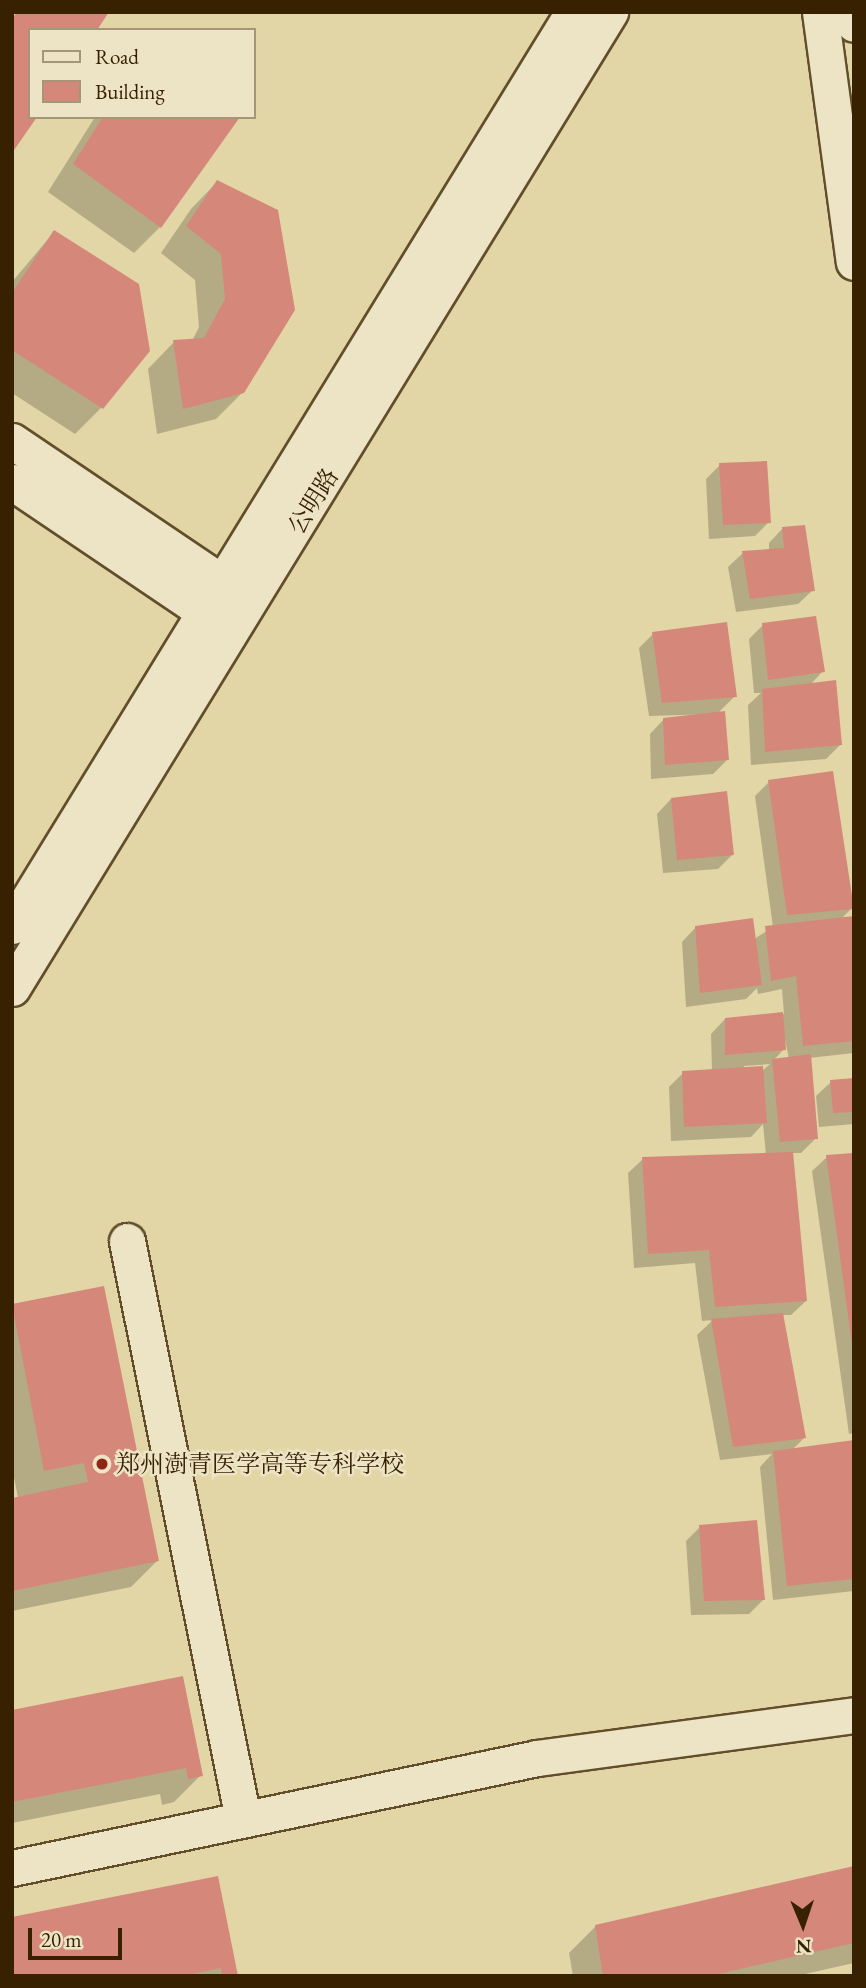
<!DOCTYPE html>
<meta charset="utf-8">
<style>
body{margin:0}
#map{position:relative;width:866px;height:1988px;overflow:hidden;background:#e2d6a6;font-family:"EB Garamond","Noto Serif SC",serif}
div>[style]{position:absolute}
.shadow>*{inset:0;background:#0003}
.building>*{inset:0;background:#d58779}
.roads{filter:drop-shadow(2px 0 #624e2a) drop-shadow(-2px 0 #624e2a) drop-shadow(0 2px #624e2a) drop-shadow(0 -2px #624e2a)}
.minor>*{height:35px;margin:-17.5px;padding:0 17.5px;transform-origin:17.5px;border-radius:17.5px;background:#ece4c5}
.dots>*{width:19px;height:19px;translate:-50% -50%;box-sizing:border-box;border:4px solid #ece4c5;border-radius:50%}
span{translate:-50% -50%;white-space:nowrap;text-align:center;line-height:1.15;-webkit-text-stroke:5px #ece4c5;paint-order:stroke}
.street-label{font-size:24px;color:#382100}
.poi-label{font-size:24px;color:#382100}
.left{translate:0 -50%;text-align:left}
.frame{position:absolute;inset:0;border:14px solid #382100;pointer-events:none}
.legend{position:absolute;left:28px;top:28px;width:228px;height:91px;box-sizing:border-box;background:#ece4c5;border:2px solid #a49676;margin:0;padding:9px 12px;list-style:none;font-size:21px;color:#382100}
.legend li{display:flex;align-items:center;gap:14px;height:35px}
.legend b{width:35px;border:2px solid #a49676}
.north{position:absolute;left:768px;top:1890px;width:70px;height:70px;-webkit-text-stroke:5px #ece4c5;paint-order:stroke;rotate:178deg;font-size:19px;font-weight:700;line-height:28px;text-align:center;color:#382100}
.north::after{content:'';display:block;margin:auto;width:24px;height:32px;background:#382100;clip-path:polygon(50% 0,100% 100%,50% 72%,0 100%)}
.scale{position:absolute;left:28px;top:1928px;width:94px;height:32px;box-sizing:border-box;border:4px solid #382100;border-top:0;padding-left:9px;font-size:21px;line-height:24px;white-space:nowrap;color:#382100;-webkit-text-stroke:5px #ece4c5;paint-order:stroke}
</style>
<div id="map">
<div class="shadow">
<div style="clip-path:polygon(95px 117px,238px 117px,160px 227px,134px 253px,48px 192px)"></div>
<div style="clip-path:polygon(217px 182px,243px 392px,216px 419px,157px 434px,148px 369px,174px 342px,192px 341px,199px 327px,195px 280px,161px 253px,191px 209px)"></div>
<div style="clip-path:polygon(54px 232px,101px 408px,75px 434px,12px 393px,12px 282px)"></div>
<div style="clip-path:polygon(720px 465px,769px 522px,755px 536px,709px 539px,706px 479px)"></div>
<div style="clip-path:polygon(783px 528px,813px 590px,798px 604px,736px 612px,728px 567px,743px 553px,769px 551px,769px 543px)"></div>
<div style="clip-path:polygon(763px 625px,823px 671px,810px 685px,840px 745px,826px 759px,751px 765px,748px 705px,761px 693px,754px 693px,749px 639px)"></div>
<div style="clip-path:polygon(653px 634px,735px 696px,717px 714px,727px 760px,713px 774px,651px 779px,650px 734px,664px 719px,715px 714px,649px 716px,639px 648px)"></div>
<div style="clip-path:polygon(evenodd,769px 782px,852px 908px,841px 919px,854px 918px,854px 1053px,809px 1058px,816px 1138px,801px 1153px,791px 1153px,806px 1301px,791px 1315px,782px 1315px,804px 1438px,792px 1450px,854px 1442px,854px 1591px,773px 1600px,760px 1467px,772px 1454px,720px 1460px,697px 1335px,713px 1320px,702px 1321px,695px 1263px,634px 1268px,628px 1173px,643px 1159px,766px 1155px,763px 1124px,751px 1137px,671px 1141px,669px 1087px,683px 1073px,712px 1071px,711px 1034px,725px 1019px,784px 1014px,782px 989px,758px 994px,757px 988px,746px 999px,686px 1007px,682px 942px,696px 927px,754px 939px,773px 927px,755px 796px,769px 782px,783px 1030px,789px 1059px,773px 1061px,784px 1049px,783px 1030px,769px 782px,770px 1064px,761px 1072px,745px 1069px,744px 1066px,770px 1064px)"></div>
<div style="clip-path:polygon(671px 799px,732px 855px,718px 869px,663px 873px,657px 814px)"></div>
<div style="clip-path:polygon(854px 1080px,854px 1124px,819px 1127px,816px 1096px,831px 1082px)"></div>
<div style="clip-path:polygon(854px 1154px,854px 1433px,849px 1434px,812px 1171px,827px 1157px)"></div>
<div style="clip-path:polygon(102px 1288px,157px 1561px,131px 1587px,12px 1611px,12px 1499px,18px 1498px,12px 1467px,12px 1306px)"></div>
<div style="clip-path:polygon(700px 1527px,764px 1599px,749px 1614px,691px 1615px,686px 1541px)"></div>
<div style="clip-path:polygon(181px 1678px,201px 1775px,174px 1802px,162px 1805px,160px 1794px,12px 1823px,12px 1712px)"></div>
<div style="clip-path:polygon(854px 1868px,854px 1963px,796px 1976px,573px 1976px,569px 1953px,596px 1926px)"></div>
<div style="clip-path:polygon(216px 1878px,236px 1976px,12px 1976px)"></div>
</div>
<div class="building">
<div style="clip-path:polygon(17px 12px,109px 12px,97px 30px,30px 30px,30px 117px,37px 117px,12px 153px,12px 19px)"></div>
<div style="clip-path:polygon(103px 117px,240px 117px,161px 228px,73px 164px)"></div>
<div style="clip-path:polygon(217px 180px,278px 210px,295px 310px,244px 393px,183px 409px,173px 340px,204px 338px,225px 299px,221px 254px,186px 226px)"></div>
<div style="clip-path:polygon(54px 230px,139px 284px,150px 351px,103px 409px,12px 350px,12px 293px)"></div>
<div style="clip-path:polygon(767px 461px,771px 523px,723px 525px,719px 463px)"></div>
<div style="clip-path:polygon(805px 525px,815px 591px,750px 599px,742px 551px,784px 548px,782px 527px)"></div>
<div style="clip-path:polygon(816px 616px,825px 672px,768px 680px,762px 623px)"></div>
<div style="clip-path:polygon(727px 622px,737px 697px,662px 703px,652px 632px)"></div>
<div style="clip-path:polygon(836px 680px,842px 745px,765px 752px,762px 689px)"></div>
<div style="clip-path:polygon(725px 711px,729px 760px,665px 765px,663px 718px)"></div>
<div style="clip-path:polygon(833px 771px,854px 909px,787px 915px,768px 780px)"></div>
<div style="clip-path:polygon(727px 791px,734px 855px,677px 860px,671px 798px)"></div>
<div style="clip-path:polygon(854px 916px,854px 1041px,803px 1046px,796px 976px,771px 981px,765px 926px)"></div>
<div style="clip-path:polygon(753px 918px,762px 985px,700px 993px,695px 926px)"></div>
<div style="clip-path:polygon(783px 1012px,786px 1050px,725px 1055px,725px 1018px)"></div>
<div style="clip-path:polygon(811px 1054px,818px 1139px,780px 1142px,772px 1059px)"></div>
<div style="clip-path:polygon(763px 1066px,767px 1123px,684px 1127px,682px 1071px)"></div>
<div style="clip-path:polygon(854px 1078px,854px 1112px,833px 1113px,830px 1080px)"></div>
<div style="clip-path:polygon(793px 1152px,807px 1301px,715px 1307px,709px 1250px,648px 1254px,642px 1157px)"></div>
<div style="clip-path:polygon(854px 1153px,854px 1344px,852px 1344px,826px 1155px)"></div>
<div style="clip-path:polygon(104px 1286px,159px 1561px,12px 1591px,12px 1498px,88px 1482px,84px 1463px,44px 1471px,12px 1304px)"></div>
<div style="clip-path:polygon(783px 1313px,806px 1438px,733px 1447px,711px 1319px)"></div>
<div style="clip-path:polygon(854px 1440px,854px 1579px,787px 1586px,773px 1451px)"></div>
<div style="clip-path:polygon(757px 1520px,765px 1600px,704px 1601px,699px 1525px)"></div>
<div style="clip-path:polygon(183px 1676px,203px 1776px,188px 1779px,186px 1768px,12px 1802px,12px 1710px)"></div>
<div style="clip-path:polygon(854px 1866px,854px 1943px,709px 1976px,603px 1976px,595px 1925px)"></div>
<div style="clip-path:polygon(218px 1876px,238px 1976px,222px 1976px,221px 1968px,182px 1976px,12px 1976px,12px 1917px)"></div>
</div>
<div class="roads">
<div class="minor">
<div style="left:820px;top:12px;width:252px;rotate:82.3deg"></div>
<div style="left:852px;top:12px;width:12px;rotate:81deg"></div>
<div style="left:12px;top:441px;width:277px;rotate:34deg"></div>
<div style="left:12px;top:482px;width:256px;rotate:34deg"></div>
<div style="left:12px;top:926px;width:1072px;rotate:-58.46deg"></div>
<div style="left:12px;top:988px;width:1145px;rotate:-58.5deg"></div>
<div style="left:127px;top:1241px;width:590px;rotate:78.65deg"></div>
<div style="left:12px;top:1868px;width:536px;rotate:-11.83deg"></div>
<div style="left:537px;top:1758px;width:320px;rotate:-7.7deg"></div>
</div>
</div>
<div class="dots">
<div style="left:102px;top:1464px;background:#8f2418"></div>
</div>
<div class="street-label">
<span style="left:313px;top:501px;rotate:-58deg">公明路</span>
</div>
<div class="poi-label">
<span class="left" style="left:116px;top:1464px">郑州澍青医学高等专科学校</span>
</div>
<div class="frame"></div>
<ul class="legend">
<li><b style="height:9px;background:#ece4c5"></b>Road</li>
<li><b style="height:19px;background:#d58779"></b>Building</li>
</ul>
<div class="north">N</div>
<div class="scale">20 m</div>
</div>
